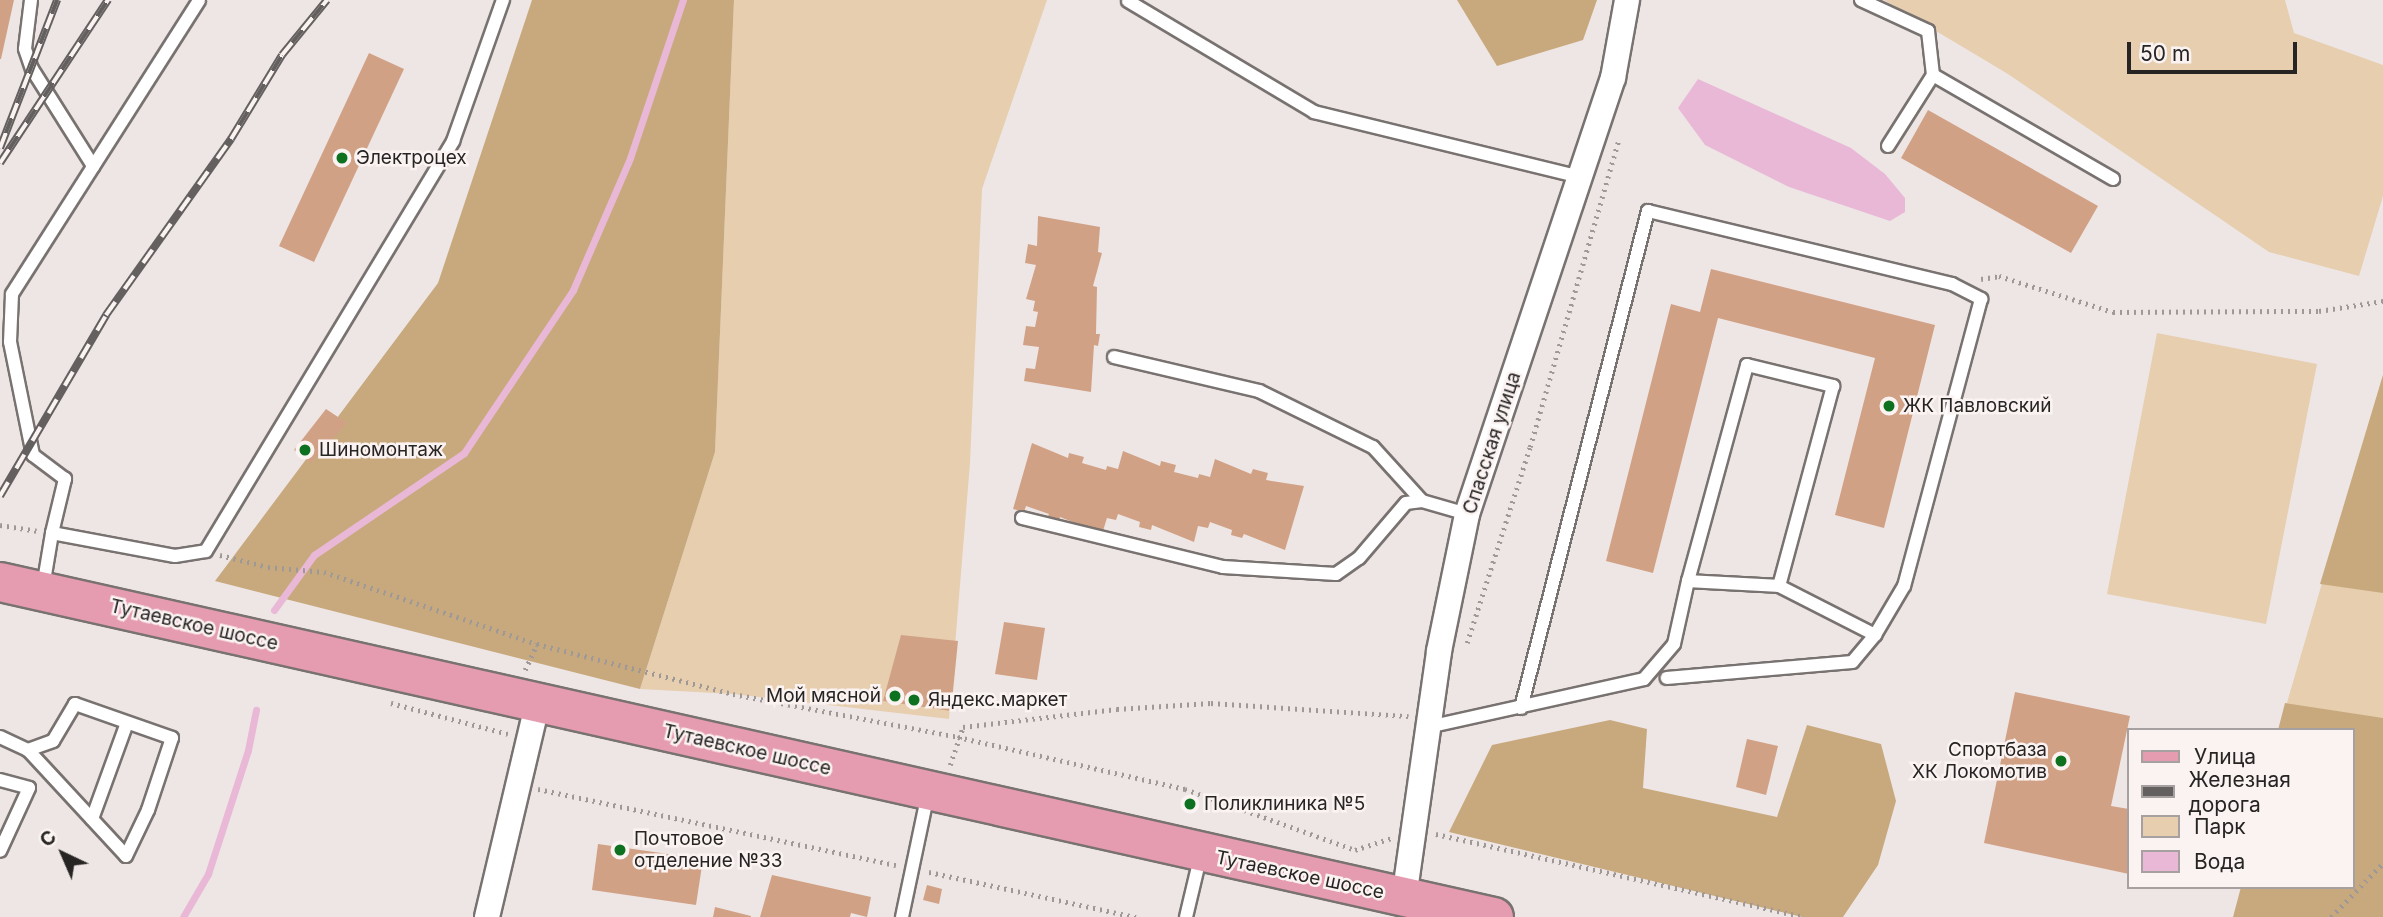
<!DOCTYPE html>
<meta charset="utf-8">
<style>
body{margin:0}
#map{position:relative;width:2383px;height:917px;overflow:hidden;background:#eee6e5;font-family:Inter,sans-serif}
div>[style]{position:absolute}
.green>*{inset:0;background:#e6ceaf}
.forest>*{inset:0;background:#c8a97d}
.water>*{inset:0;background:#e9b8d6}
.stream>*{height:7px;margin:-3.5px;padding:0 3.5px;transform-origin:3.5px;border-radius:3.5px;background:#e9b8d6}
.building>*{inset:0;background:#d1a185}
.path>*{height:4.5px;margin-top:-2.25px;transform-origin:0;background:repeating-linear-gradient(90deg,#9e9897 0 2px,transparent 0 7px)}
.roads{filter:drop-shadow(2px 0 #787270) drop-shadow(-2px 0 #787270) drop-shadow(0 2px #787270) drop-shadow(0 -2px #787270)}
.service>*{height:12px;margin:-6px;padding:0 6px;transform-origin:6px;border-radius:6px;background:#fff}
.minor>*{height:24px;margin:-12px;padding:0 12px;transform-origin:12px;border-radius:12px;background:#fff}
.primary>*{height:38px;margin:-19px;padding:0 19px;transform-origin:19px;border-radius:19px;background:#e59bb0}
.rail>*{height:8px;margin-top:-4px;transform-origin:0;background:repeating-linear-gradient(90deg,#fbf3f2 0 16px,#64605f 0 32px);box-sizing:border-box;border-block:2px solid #64605f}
.dots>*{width:19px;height:19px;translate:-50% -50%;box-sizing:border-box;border:4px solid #fbf3f2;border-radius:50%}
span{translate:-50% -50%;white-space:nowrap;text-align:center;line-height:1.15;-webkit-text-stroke:5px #fbf3f2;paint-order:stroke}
.poi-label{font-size:19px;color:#272524}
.left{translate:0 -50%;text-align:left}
.right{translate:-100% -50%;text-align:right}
.street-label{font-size:19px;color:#272524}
.legend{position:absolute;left:2127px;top:728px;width:228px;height:161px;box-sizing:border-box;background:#fbf3f2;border:2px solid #a6a1a0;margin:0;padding:9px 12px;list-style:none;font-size:21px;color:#272524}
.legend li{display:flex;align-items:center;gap:14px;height:35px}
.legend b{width:35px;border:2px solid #a6a1a0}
.north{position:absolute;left:28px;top:819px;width:70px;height:70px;-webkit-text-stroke:5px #fbf3f2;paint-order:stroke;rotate:316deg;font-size:19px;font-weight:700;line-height:28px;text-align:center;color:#272524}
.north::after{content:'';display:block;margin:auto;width:24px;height:32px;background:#272524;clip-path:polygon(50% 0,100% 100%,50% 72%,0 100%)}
.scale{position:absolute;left:2127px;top:42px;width:170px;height:32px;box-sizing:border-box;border:4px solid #272524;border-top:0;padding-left:9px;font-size:21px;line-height:24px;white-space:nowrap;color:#272524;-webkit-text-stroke:5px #fbf3f2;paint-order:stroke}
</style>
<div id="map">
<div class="green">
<div style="clip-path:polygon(734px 0,1047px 0,982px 189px,970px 463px,949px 719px,733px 694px,640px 689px,715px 452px)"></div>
<div style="clip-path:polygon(1884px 0,2285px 0,2294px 33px,2383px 65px,2383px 196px,2359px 276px,2269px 252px,2008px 74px)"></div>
<div style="clip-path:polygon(2157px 333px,2317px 364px,2266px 624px,2107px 594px)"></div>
<div style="clip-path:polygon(2383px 375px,2383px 917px,2240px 917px,2353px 887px,2353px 730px,2279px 730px)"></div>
</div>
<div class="forest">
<div style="clip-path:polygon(532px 0,734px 0,715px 452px,640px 689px,215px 581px,438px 283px)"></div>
<div style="clip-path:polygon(1457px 0,1597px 0,1583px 40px,1497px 66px)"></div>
<div style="clip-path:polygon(2383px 375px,2383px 593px,2320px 584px)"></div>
<div style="clip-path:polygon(2285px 703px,2383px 718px,2383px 917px,2233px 917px,2241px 887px,2353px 887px,2353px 730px,2278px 730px)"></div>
<div style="clip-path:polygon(1610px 720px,1647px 729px,1643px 788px,1777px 817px,1807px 725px,1881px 744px,1896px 801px,1878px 865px,1843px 917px,1802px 917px,1449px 832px,1492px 745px)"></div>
</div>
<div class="water">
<div style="clip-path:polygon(1698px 79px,1851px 148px,1885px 174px,1905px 198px,1905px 212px,1890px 221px,1789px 187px,1705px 145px,1678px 108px)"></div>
</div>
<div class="stream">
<div style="left:274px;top:610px;width:68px;rotate:-54deg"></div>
<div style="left:314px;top:555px;width:181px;rotate:-34.2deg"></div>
<div style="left:464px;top:453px;width:196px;rotate:-56.2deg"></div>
<div style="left:573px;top:290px;width:144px;rotate:-66.6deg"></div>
<div style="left:630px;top:158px;width:167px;rotate:-71.5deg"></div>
<div style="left:183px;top:917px;width:50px;rotate:-59.8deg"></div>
<div style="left:208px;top:874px;width:130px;rotate:-72.1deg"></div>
<div style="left:248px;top:750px;width:41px;rotate:-78.7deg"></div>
</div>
<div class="building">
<div style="clip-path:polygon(0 0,14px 0,1px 59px,0 59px)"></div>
<div style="clip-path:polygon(369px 53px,404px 69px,314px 262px,279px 246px)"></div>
<div style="clip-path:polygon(1928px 110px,2098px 206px,2071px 253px,1901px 158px)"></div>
<div style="clip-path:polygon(1038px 216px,1100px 227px,1098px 252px,1102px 253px,1093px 286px,1097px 287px,1096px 334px,1100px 334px,1098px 346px,1094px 345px,1091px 392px,1024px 381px,1026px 368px,1035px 369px,1039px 347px,1023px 345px,1026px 326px,1035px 327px,1038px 312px,1033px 311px,1035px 301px,1026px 299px,1036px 265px,1025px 263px,1028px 244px,1037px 246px)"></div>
<div style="clip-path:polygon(1711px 269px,1935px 325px,1884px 528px,1835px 515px,1875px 358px,1718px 318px,1653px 573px,1606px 561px,1671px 304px,1700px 312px)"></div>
<div style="clip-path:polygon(326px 409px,347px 423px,311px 463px,294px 450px)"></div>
<div style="clip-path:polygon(1032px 443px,1068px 458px,1069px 453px,1084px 457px,1082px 463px,1106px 470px,1107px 466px,1118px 469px,1123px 451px,1160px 466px,1161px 461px,1176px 465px,1174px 472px,1198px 478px,1199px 474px,1210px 477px,1215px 459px,1251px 474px,1253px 469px,1268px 473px,1266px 480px,1304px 486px,1285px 550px,1244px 534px,1242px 538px,1231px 535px,1232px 530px,1210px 522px,1208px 528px,1198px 526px,1194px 542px,1152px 525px,1151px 530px,1139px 527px,1140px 522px,1118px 514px,1116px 520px,1107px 518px,1102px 534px,1060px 517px,1059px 522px,1047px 518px,1049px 514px,1026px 506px,1024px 512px,1013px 509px)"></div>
<div style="clip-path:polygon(1004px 622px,1045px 628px,1037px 680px,995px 674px)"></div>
<div style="clip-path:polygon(901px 635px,958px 641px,951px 711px,883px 701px)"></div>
<div style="clip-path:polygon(2015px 692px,2130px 716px,2111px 806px,2129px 809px,2129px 874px,1984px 843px)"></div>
<div style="clip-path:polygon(1747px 739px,1778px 746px,1766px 795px,1736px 787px)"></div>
<div style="clip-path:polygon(598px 844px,703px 859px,696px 905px,592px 890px)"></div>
<div style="clip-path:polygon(772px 875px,871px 897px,867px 917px,851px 913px,850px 917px,760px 917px)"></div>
<div style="clip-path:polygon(927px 885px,942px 889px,939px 904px,923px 900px)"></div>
<div style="clip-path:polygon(715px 907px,751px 916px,751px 917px,713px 917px)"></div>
</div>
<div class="path">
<div style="left:1981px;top:279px;width:18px;rotate:-9deg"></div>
<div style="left:1999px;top:276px;width:120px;rotate:17.5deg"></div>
<div style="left:2113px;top:312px;width:206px;rotate:-0.3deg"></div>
<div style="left:2319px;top:311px;width:65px;rotate:-8.9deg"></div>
<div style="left:0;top:525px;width:37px;rotate:9deg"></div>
<div style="left:220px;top:555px;width:49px;rotate:14deg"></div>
<div style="left:268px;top:567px;width:56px;rotate:5.1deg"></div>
<div style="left:324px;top:572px;width:225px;rotate:18.7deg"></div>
<div style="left:537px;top:644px;width:202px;rotate:14.3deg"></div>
<div style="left:733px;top:694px;width:229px;rotate:10.8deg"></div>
<div style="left:958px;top:737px;width:233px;rotate:12.9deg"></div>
<div style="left:1185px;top:789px;width:181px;rotate:19.7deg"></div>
<div style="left:1355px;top:850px;width:38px;rotate:-18deg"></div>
<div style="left:1467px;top:643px;width:206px;rotate:-72.2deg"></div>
<div style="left:1530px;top:447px;width:321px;rotate:-73.9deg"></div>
<div style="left:525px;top:670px;width:29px;rotate:-65deg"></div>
<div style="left:391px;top:703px;width:121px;rotate:14.8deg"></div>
<div style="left:950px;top:765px;width:40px;rotate:-71.1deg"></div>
<div style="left:963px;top:727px;width:155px;rotate:-6.7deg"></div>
<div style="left:1117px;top:709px;width:94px;rotate:-3.7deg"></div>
<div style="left:1211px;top:703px;width:198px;rotate:3.8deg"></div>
<div style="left:538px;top:789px;width:366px;rotate:12deg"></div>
<div style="left:1436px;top:834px;width:377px;rotate:12.7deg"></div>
<div style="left:929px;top:872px;width:212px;rotate:12.3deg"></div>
<div style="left:2331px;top:917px;width:75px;rotate:-46.1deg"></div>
</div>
<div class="roads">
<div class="service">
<div style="left:31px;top:0;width:49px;rotate:97deg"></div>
<div style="left:25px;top:49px;width:21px;rotate:71deg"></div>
<div style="left:32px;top:69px;width:115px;rotate:57.8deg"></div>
<div style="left:1861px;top:0;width:74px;rotate:24.8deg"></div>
<div style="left:1928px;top:31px;width:44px;rotate:83.5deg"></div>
<div style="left:1933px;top:75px;width:208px;rotate:30deg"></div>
<div style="left:1128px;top:1px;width:217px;rotate:30.8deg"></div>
<div style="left:1314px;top:112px;width:275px;rotate:13.7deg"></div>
<div style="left:1888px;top:146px;width:84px;rotate:-57.6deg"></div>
<div style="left:1114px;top:357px;width:149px;rotate:13.2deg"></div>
<div style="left:1259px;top:391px;width:127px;rotate:26.2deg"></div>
<div style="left:1373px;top:447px;width:73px;rotate:47.8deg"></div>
<div style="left:1022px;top:518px;width:207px;rotate:13.7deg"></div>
<div style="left:1223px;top:567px;width:113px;rotate:3.5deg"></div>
<div style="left:1336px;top:574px;width:28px;rotate:-35deg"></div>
<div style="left:1359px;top:558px;width:72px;rotate:-49.5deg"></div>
<div style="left:1406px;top:503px;width:16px;rotate:-7deg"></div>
<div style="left:1422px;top:501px;width:47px;rotate:16.1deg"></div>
<div style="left:52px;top:533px;width:56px;rotate:-76.5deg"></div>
<div style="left:65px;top:479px;width:40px;rotate:-143deg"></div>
<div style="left:33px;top:455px;width:115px;rotate:-101.5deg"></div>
<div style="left:10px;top:342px;width:48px;rotate:-87.6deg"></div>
<div style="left:12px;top:294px;width:348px;rotate:-57.5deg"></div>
<div style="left:1779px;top:586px;width:108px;rotate:27deg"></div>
<div style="left:43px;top:587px;width:55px;rotate:-80.5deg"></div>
<div style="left:52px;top:533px;width:125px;rotate:10.6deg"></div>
<div style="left:175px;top:556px;width:31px;rotate:-9deg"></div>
<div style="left:206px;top:551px;width:479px;rotate:-58.9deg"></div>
<div style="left:453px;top:141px;width:150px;rotate:-70.5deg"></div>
<div style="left:1521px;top:708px;width:513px;rotate:-75.67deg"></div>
<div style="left:1648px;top:211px;width:313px;rotate:13.5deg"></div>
<div style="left:1952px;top:284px;width:33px;rotate:27deg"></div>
<div style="left:1981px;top:299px;width:297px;rotate:105deg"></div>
<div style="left:1904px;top:586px;width:57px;rotate:120.6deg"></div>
<div style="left:1875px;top:635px;width:35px;rotate:130deg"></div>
<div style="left:1852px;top:662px;width:186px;rotate:175.1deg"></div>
<div style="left:1428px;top:727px;width:221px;rotate:-12.5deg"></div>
<div style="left:1644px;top:679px;width:46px;rotate:-49.4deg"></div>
<div style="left:1674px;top:644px;width:65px;rotate:-77.5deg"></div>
<div style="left:1688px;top:581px;width:224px;rotate:-74.7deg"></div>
<div style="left:1747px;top:365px;width:89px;rotate:13.7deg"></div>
<div style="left:1833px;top:386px;width:207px;rotate:105.1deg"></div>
<div style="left:1779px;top:586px;width:91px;rotate:-176.9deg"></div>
<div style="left:0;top:737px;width:31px;rotate:25deg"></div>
<div style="left:28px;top:750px;width:144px;rotate:47.2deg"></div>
<div style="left:126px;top:856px;width:51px;rotate:-64.4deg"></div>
<div style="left:148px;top:810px;width:76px;rotate:-71.6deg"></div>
<div style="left:172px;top:738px;width:103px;rotate:-160.7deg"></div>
<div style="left:75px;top:704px;width:43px;rotate:120.7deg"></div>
<div style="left:53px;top:741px;width:27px;rotate:160deg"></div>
<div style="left:0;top:780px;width:30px;rotate:15deg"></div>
<div style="left:29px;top:788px;width:69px;rotate:114.7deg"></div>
<div style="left:92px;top:819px;width:102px;rotate:-70deg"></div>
<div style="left:902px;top:917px;width:126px;rotate:-78.1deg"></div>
<div style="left:1186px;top:917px;width:65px;rotate:-76.6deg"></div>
</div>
<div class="minor">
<div style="left:1404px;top:898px;width:249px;rotate:-81.9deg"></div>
<div style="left:1439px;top:651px;width:140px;rotate:-78.4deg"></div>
<div style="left:1467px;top:514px;width:460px;rotate:-71.5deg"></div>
<div style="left:1613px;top:78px;width:79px;rotate:-79.8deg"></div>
<div style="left:487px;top:917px;width:221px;rotate:-76.7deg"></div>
</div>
<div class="primary">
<div style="left:0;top:582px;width:1531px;rotate:12.64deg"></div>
</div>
</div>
<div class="rail">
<div style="left:0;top:148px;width:159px;rotate:-68.9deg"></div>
<div style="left:0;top:163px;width:196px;rotate:-56.5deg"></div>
<div style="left:0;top:496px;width:210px;rotate:-59.6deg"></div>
<div style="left:106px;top:315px;width:216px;rotate:-54.6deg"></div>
<div style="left:231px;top:139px;width:98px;rotate:-58.7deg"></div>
<div style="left:282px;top:55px;width:71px;rotate:-50.7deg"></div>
</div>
<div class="dots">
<div style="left:342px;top:158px;background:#0d7120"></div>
<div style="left:1889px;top:406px;background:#0d7120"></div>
<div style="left:305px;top:450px;background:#0d7120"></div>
<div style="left:895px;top:696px;background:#0d7120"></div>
<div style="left:914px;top:700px;background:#0d7120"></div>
<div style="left:2061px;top:761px;background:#0d7120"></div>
<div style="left:1190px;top:804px;background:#0d7120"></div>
<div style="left:620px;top:850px;background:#0d7120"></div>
</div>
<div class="poi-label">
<span class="left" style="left:356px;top:158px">Электроцех</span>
<span class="left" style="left:1903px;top:406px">ЖК Павловский</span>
<span class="left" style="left:319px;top:450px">Шиномонтаж</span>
<span class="right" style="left:881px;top:696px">Мой мясной</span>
<span class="left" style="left:928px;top:700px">Яндекс.маркет</span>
<span class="right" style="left:2047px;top:761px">Спортбаза<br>ХК Локомотив</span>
<span class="left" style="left:1204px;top:804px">Поликлиника №5</span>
<span class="left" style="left:634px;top:850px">Почтовое<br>отделение №33</span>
</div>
<div class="street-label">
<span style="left:1492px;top:443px;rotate:-72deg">Спасская улица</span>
<span style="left:194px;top:625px;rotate:13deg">Тутаевское шоссе</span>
<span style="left:747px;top:750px;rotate:13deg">Тутаевское шоссе</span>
<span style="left:1300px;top:875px;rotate:12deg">Тутаевское шоссе</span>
</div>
<ul class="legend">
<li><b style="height:9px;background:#e59bb0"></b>Улица</li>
<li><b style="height:9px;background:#64605f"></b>Железная дорога</li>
<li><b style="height:19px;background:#e6ceaf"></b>Парк</li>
<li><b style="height:19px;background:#e9b8d6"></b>Вода</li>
</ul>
<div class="north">С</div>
<div class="scale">50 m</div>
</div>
